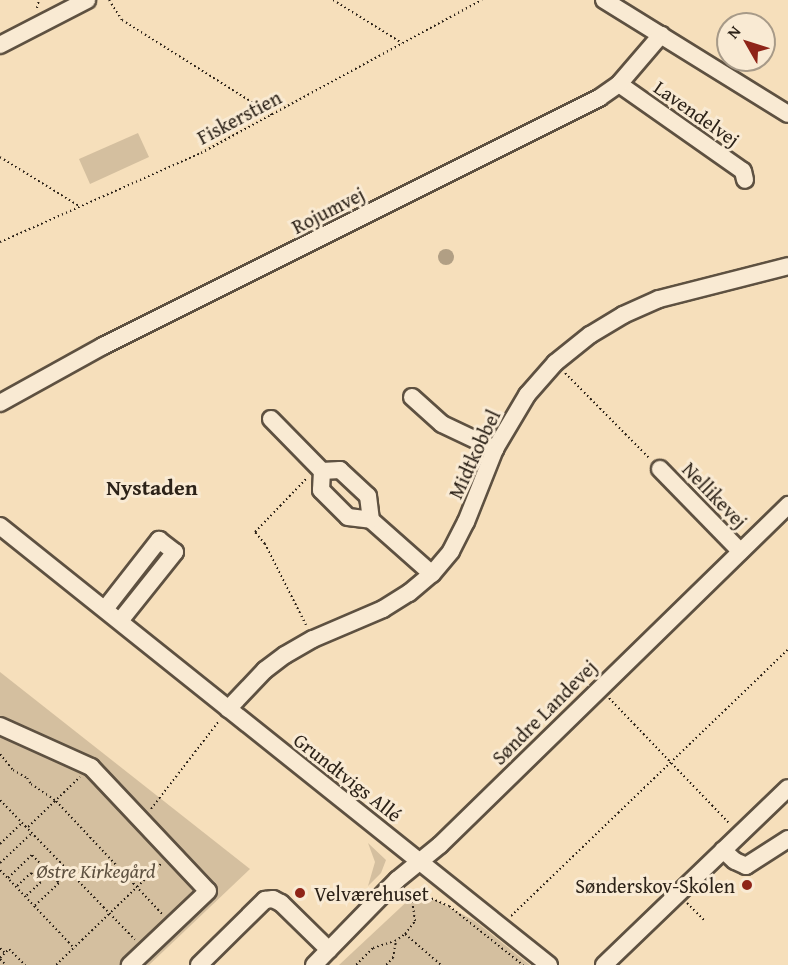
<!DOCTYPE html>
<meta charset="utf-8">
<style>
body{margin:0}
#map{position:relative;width:788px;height:965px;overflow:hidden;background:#f6dfbb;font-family:"Gentium Book Plus",serif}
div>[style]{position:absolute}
.green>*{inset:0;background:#d4bf9f}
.water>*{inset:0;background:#b19f84}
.round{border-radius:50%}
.path>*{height:2px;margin-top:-1px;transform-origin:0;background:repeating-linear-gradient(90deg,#2c2218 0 1.5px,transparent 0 4.5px)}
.roads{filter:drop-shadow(2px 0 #5e5141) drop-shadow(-2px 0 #5e5141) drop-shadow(0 2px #5e5141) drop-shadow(0 -2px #5e5141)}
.minor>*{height:16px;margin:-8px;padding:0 8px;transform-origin:8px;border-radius:8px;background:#f9ead3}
.dots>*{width:16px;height:16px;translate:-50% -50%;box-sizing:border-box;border:3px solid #f9ead3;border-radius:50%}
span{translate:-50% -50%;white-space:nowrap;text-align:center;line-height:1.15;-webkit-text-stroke:6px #f9ead3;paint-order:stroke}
.street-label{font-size:20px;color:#2c2218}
.park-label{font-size:20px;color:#5e5140;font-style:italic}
.poi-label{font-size:20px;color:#2c2218}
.right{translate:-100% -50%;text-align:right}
.left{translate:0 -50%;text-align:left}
.quarter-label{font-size:22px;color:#2c2218;font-weight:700}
.north{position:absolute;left:716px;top:12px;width:60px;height:60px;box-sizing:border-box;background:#f9ead3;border:2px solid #a79a88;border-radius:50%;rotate:309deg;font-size:16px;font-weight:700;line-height:24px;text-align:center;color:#2c2218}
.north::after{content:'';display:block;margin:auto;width:21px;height:27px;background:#8f2418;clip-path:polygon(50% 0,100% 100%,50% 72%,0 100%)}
</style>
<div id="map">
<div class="green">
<div style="clip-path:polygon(138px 133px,149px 157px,90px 184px,79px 159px)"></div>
<div style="clip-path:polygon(0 672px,250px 869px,149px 965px,0 965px)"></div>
<div style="clip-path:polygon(368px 843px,386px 860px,381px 873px,368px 886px,375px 862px)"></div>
<div style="clip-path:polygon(415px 894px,437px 901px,475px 921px,530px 965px,339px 965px)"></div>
</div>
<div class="water">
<div class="round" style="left:438px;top:249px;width:16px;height:16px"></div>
</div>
<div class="path">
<div style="left:109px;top:0;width:24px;rotate:57deg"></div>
<div style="left:122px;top:20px;width:178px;rotate:32.3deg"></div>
<div style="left:333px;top:0;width:81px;rotate:31.9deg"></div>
<div style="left:37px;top:8px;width:8px;rotate:-76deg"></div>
<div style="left:0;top:157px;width:93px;rotate:31.8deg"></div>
<div style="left:0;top:242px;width:220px;rotate:-23.9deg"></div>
<div style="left:201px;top:153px;width:320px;rotate:-28.6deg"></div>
<div style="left:565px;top:373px;width:121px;rotate:45.3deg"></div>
<div style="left:306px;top:625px;width:91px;rotate:-116.8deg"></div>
<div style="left:265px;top:544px;width:16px;rotate:-130deg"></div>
<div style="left:255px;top:532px;width:76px;rotate:-46.1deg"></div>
<div style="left:609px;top:698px;width:175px;rotate:46.2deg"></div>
<div style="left:0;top:754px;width:21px;rotate:51deg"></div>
<div style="left:13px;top:770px;width:16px;rotate:30deg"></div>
<div style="left:27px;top:778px;width:7px;rotate:56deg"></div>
<div style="left:31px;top:784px;width:30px;rotate:34deg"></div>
<div style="left:56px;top:801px;width:155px;rotate:46.8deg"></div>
<div style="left:0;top:800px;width:194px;rotate:46deg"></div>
<div style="left:151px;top:809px;width:111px;rotate:-52.3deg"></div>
<div style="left:28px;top:827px;width:72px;rotate:-43.9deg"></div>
<div style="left:0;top:844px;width:30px;rotate:-44deg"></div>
<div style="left:0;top:863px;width:44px;rotate:-43.2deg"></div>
<div style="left:0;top:870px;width:108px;rotate:46.5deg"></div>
<div style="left:8px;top:878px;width:33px;rotate:-44deg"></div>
<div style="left:32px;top:855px;width:39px;rotate:46deg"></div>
<div style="left:59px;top:883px;width:34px;rotate:137deg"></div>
<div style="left:17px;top:886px;width:19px;rotate:-43deg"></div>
<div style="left:31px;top:873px;width:13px;rotate:42deg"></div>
<div style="left:41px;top:882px;width:22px;rotate:137deg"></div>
<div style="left:687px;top:903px;width:24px;rotate:45deg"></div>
<div style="left:511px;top:916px;width:385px;rotate:-43.9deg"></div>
<div style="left:405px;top:934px;width:48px;rotate:40.7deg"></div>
<div style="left:0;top:948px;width:7px;rotate:45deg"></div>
<div style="left:0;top:958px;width:13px;rotate:-45deg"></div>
<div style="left:9px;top:949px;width:23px;rotate:45deg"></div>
<div style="left:0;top:959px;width:8px;rotate:45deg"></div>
<div style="left:56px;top:965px;width:147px;rotate:-43.9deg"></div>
<div style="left:356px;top:965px;width:24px;rotate:-45deg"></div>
<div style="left:373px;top:948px;width:23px;rotate:-18deg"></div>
<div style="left:395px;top:941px;width:12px;rotate:-35deg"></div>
<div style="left:405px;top:934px;width:16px;rotate:-52deg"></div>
<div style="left:415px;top:921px;width:27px;rotate:-98deg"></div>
<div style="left:411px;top:894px;width:5px;rotate:-37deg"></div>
<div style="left:415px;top:891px;width:37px;rotate:24deg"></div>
<div style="left:449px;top:906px;width:95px;rotate:38.6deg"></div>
<div style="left:386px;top:965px;width:10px;rotate:-45deg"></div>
<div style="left:393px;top:958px;width:17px;rotate:-80deg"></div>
</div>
<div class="roads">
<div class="minor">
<div style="left:604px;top:0;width:216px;rotate:31.8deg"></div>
<div style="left:0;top:45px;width:98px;rotate:-27.3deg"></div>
<div style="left:619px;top:84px;width:151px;rotate:35.1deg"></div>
<div style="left:743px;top:171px;width:9px;rotate:77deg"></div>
<div style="left:412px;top:397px;width:40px;rotate:42deg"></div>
<div style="left:442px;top:424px;width:59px;rotate:25.3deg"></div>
<div style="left:0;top:403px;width:118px;rotate:-29deg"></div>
<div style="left:103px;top:346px;width:555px;rotate:-26.57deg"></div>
<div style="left:599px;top:98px;width:24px;rotate:-35deg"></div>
<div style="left:619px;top:84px;width:65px;rotate:-49.4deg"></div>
<div style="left:271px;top:419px;width:73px;rotate:45.6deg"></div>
<div style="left:322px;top:471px;width:19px;rotate:93deg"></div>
<div style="left:321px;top:490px;width:38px;rotate:45deg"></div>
<div style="left:348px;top:517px;width:23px;rotate:7deg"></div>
<div style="left:371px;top:520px;width:81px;rotate:41.5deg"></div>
<div style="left:660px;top:469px;width:115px;rotate:45.7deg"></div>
<div style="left:322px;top:471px;width:18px;rotate:-3deg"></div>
<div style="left:340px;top:470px;width:38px;rotate:43deg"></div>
<div style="left:368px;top:496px;width:24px;rotate:83deg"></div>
<div style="left:0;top:526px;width:703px;rotate:38.65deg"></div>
<div style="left:105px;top:609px;width:88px;rotate:-52deg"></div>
<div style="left:159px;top:540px;width:20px;rotate:37deg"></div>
<div style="left:175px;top:552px;width:88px;rotate:128.6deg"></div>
<div style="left:228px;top:709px;width:54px;rotate:-46.5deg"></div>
<div style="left:265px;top:670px;width:25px;rotate:-37deg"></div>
<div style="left:285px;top:655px;width:32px;rotate:-30deg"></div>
<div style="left:313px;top:639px;width:76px;rotate:-23.2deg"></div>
<div style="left:383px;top:609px;width:31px;rotate:-32deg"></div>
<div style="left:409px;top:593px;width:30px;rotate:-40deg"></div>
<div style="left:432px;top:574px;width:30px;rotate:-50deg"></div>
<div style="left:451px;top:551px;width:33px;rotate:-63deg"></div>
<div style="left:466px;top:522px;width:79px;rotate:-68.3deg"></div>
<div style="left:495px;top:449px;width:63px;rotate:-59.3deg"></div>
<div style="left:527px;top:395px;width:43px;rotate:-48.8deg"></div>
<div style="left:555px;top:363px;width:45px;rotate:-38.7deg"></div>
<div style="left:590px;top:335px;width:39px;rotate:-31deg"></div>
<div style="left:623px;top:315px;width:39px;rotate:-24deg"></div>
<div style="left:659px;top:299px;width:133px;rotate:-14.3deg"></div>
<div style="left:0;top:726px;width:100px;rotate:24.3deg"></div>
<div style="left:91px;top:767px;width:170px;rotate:46.7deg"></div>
<div style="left:208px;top:891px;width:108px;rotate:136.5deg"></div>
<div style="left:723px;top:850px;width:16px;rotate:43deg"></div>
<div style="left:735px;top:861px;width:12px;rotate:24deg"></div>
<div style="left:746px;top:866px;width:50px;rotate:-32.7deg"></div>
<div style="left:199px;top:965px;width:93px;rotate:-44.6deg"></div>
<div style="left:265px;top:900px;width:8px;rotate:-7deg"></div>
<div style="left:273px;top:899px;width:9px;rotate:27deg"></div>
<div style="left:281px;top:903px;width:67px;rotate:44.4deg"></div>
<div style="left:314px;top:965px;width:119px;rotate:-45.7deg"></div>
<div style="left:397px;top:880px;width:55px;rotate:-39.1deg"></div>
<div style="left:440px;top:845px;width:487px;rotate:-44.3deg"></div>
<div style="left:604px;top:965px;width:255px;rotate:-43.9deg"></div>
</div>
</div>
<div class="dots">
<div style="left:747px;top:885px;background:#8f2418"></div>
<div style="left:300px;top:893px;background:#8f2418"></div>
</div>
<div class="street-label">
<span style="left:697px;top:113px;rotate:35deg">Lavendelvej</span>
<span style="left:239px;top:117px;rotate:-28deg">Fiskerstien</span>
<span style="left:328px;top:210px;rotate:-27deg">Rojumvej</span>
<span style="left:474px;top:454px;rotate:-65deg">Midtkobbel</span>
<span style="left:715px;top:495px;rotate:46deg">Nellikevej</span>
<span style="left:544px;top:712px;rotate:-45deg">Søndre Landevej</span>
<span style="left:348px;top:777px;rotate:38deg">Grundtvigs Allé</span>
</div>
<div class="park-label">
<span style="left:96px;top:870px">Østre Kirkegård</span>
</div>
<div class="poi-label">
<span class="right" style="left:735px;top:885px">Sønderskov-Skolen</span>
<span class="left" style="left:314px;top:893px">Velværehuset</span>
</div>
<div class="quarter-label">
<span style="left:152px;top:488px">Nystaden</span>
</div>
<div class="north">N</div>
</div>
